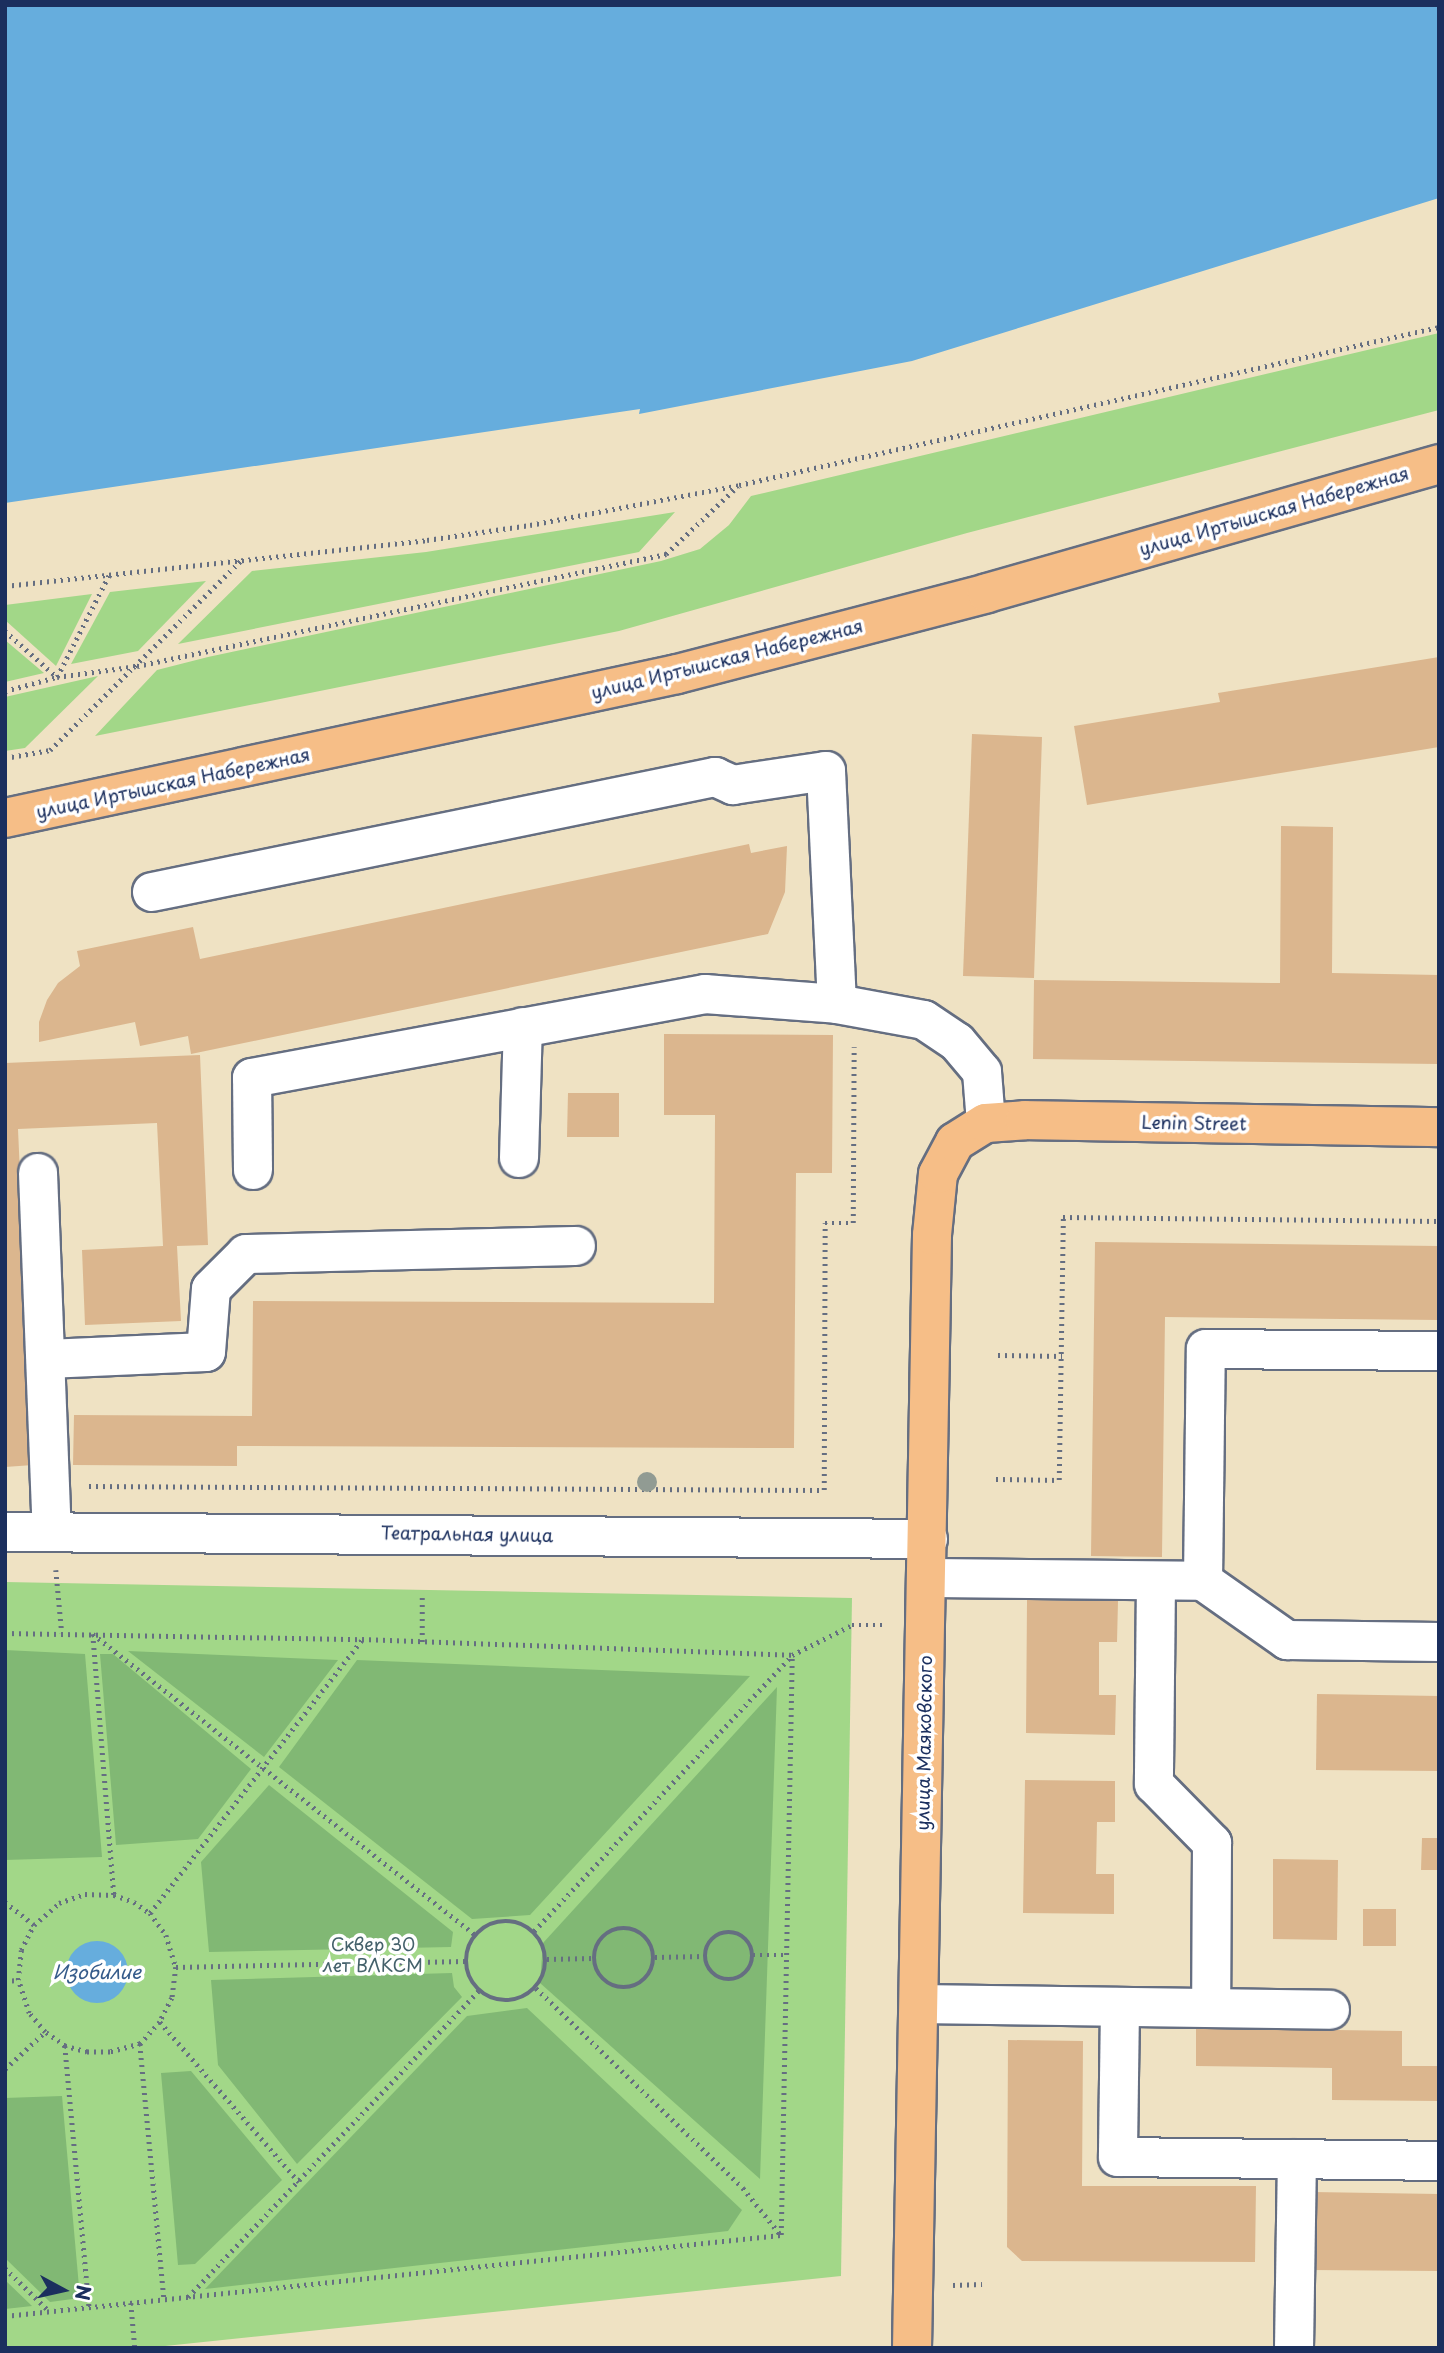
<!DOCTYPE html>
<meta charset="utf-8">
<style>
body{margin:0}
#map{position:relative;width:1444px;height:2353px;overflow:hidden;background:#efe2c3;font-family:"Playpen Sans",sans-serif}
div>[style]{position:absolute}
.green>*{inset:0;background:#a2d788}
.forest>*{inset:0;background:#81b874}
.water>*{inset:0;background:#66addd}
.round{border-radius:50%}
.building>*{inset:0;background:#dbb68e}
.path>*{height:4.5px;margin-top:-2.25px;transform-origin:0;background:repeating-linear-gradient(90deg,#656e81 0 2px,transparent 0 7px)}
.path>.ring{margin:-2.25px;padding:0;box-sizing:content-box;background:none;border:4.5px solid #656e81;border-radius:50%}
.roads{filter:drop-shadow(2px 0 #656e81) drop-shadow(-2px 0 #656e81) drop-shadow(0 2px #656e81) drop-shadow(0 -2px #656e81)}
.minor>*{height:38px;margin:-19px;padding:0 19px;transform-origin:19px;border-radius:19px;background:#fff}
.major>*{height:38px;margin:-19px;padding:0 19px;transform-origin:19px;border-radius:19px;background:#f6be87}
.trees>*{width:20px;height:20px;margin:-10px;border-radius:50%;background:#919b93}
span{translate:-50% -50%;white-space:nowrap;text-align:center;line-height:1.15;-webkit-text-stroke:7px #fff;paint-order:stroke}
.street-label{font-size:18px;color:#1b2f5e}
.park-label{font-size:18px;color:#44616b}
.water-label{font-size:19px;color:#355b8a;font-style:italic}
.frame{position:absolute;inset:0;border:7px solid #1b2f5e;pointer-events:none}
.north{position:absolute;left:28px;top:2255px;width:70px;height:70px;-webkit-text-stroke:5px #fff;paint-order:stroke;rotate:98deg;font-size:19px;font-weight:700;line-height:28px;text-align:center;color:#1b2f5e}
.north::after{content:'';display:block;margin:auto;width:24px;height:32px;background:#1b2f5e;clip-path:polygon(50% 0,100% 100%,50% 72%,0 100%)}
</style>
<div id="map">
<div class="green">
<div style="clip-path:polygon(1439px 333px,1439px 410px,967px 533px,619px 631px,95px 736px,157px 670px,208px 657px,661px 561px,700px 549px,729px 525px,751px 496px)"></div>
<div style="clip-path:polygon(675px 512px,639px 552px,178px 644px,252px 571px,426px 552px)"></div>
<div style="clip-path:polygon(206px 581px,138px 651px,71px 664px,110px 592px)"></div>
<div style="clip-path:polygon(92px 594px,56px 666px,5px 620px,5px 605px)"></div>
<div style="clip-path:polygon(5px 640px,44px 673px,5px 682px)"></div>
<div style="clip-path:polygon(98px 676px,25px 748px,5px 751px,5px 697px)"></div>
<div style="clip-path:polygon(5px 1582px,852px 1598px,841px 2276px,146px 2348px,5px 2348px)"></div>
</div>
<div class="forest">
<div style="clip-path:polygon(5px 1650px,85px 1654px,102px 1857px,5px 1860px)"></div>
<div style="clip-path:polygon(128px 1651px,338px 1660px,264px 1757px)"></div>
<div style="clip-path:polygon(100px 1654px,113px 1654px,251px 1769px,198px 1839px,116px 1845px)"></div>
<div style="clip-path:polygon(357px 1660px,750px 1676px,530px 1915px,472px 1919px,279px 1767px)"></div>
<div style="clip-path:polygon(777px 1687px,760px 2179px,540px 1983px,543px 1943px)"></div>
<div style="clip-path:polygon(269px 1785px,453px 1932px,451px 1947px,209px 1952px,201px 1862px)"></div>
<div style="clip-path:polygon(452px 1973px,454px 1987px,462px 1997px,297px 2164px,218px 2065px,211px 1980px)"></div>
<div style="clip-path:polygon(527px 2008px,742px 2210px,728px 2231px,205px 2289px,467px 2016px)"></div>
<div style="clip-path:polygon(191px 2071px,282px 2180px,195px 2264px,178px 2265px,161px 2073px)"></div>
<div style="clip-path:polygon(62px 2096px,80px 2298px,50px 2302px,5px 2258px,5px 2098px)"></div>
<div style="clip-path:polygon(5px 2280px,32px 2306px,5px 2309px)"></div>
</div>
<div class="water">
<div style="clip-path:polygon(5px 5px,1439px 5px,1439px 198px,912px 361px,639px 414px,640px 409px,5px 503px)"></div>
<div class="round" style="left:66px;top:1941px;width:62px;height:62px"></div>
</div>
<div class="building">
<div style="clip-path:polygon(1439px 657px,1439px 747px,1087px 805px,1074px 726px,1220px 702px,1218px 693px)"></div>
<div style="clip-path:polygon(972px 734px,1042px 737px,1034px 978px,963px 976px)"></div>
<div style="clip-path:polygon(1281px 826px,1333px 827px,1332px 973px,1439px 975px,1439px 1064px,1033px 1059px,1034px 980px,1280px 983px)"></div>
<div style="clip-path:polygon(749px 844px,751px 853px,787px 846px,785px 892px,768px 934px,191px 1054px,188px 1036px,140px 1046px,135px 1022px,39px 1042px,39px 1022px,47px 1000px,58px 983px,80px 966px,77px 951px,193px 927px,200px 959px)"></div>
<div style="clip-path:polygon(664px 1034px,833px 1035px,832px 1173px,796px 1173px,794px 1448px,237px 1446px,237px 1466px,73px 1465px,74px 1415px,252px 1416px,253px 1301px,714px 1303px,715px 1115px,664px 1115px)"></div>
<div style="clip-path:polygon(200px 1055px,208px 1245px,177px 1246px,181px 1321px,85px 1325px,82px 1250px,163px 1246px,157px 1123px,18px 1129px,33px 1465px,5px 1467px,5px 1063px)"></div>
<div style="clip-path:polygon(568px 1093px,619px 1093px,619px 1137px,567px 1137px)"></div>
<div style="clip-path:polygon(1095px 1242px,1439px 1246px,1439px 1320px,1165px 1317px,1162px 1557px,1091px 1556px)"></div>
<div style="clip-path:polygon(1027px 1600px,1118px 1601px,1117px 1642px,1099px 1642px,1099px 1695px,1116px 1695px,1115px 1735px,1026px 1733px)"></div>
<div style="clip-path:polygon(1317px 1694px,1439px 1696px,1439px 1771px,1316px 1770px)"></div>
<div style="clip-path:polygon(1025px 1780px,1115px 1781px,1115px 1822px,1097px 1822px,1096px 1874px,1114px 1874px,1114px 1914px,1023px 1913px)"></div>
<div style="clip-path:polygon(1422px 1838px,1439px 1838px,1439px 1870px,1421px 1870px)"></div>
<div style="clip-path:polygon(1273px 1859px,1338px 1860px,1337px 1940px,1273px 1939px)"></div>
<div style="clip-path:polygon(1363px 1909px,1396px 1909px,1396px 1946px,1363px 1946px)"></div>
<div style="clip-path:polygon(1196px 2028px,1402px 2031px,1402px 2066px,1439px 2066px,1439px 2101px,1332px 2100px,1332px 2068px,1196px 2066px)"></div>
<div style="clip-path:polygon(1008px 2040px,1083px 2041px,1082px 2186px,1256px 2186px,1255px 2262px,1022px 2261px,1007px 2247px)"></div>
<div style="clip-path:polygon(1312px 2192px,1439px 2194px,1439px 2271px,1310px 2270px)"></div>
</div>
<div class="path">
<div style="left:5px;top:586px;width:424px;rotate:-6.2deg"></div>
<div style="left:427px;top:540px;width:104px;rotate:-8.3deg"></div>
<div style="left:530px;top:525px;width:213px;rotate:-10.8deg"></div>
<div style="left:739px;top:485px;width:718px;rotate:-12.72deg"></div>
<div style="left:5px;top:631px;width:69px;rotate:41.5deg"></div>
<div style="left:57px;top:677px;width:81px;rotate:-7.8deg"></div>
<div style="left:137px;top:666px;width:541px;rotate:-11.95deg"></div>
<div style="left:666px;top:554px;width:99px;rotate:-43.4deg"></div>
<div style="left:5px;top:691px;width:54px;rotate:-15.1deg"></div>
<div style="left:57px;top:677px;width:114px;rotate:-63deg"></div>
<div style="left:5px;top:758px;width:46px;rotate:-10.1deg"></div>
<div style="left:50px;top:750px;width:269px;rotate:-44.8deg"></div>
<div style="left:998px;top:1355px;width:64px;rotate:0.9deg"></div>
<div style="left:996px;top:1479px;width:63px;rotate:0.9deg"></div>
<div style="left:1059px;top:1480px;width:263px;rotate:-89.1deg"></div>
<div style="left:1063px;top:1217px;width:376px;rotate:0.6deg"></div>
<div style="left:89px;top:1486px;width:735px;rotate:0.31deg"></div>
<div style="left:824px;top:1490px;width:267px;rotate:-89.8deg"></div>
<div style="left:825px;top:1223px;width:28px"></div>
<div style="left:853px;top:1223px;width:176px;rotate:-89.7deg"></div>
<div style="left:56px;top:1570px;width:63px;rotate:84.6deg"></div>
<div style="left:5px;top:1633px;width:357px;rotate:1deg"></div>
<div style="left:362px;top:1639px;width:430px;rotate:2.1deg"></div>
<div style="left:792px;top:1655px;width:67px;rotate:-26.6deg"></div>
<div style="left:852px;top:1625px;width:34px"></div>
<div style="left:93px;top:1634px;width:487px;rotate:38.2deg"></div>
<div style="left:93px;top:1634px;width:262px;rotate:85.4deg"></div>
<div style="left:422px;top:1642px;width:48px;rotate:-90deg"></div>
<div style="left:85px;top:1894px;width:29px;rotate:2deg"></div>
<div style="left:114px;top:1895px;width:21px;rotate:19deg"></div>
<div style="left:134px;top:1902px;width:19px;rotate:35deg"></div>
<div style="left:150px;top:1913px;width:27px;rotate:54deg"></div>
<div style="left:166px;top:1935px;width:34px;rotate:73deg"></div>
<div style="left:176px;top:1967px;width:31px;rotate:97deg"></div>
<div style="left:172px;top:1998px;width:27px;rotate:117deg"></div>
<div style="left:160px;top:2022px;width:30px;rotate:132deg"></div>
<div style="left:140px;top:2044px;width:31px;rotate:165deg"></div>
<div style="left:110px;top:2052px;width:23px;rotate:180deg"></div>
<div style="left:87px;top:2052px;width:23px;rotate:-165deg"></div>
<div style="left:65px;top:2046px;width:24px;rotate:-145deg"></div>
<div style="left:45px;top:2032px;width:25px;rotate:-130deg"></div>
<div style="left:29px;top:2013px;width:35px;rotate:-108deg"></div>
<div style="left:18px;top:1980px;width:30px;rotate:-84deg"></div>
<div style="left:21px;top:1950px;width:28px;rotate:-63deg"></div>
<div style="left:34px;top:1925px;width:33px;rotate:-41deg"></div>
<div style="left:59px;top:1903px;width:28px;rotate:-19deg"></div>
<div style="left:5px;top:1902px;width:37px;rotate:38deg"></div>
<div style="left:150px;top:1913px;width:346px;rotate:-52.2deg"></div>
<div class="ring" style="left:466px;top:1921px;width:75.5px;height:75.5px"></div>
<div class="ring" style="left:594px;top:1928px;width:55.5px;height:55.5px"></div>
<div style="left:534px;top:1931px;width:376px;rotate:-46.9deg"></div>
<div class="ring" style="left:705px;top:1932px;width:43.5px;height:43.5px"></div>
<div style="left:753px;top:1955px;width:33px"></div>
<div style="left:655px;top:1957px;width:49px;rotate:-1.2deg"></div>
<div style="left:547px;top:1959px;width:46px;rotate:-1.2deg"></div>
<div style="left:176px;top:1967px;width:290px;rotate:-1.2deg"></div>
<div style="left:5px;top:1981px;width:13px;rotate:-4deg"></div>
<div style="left:536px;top:1988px;width:288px;rotate:44deg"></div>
<div style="left:743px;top:2188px;width:59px;rotate:51.2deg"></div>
<div style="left:160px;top:2022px;width:212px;rotate:49deg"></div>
<div style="left:140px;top:2044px;width:257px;rotate:84.6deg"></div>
<div style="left:65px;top:2046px;width:262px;rotate:84.7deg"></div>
<div style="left:5px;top:2069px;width:54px;rotate:-42.8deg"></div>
<div style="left:781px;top:2235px;width:580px;rotate:-88.91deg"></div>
<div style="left:5px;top:2268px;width:62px;rotate:44.3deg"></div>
<div style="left:953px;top:2285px;width:29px;rotate:-2deg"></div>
<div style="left:188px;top:2297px;width:422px;rotate:-46.5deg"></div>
<div style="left:131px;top:2303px;width:45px;rotate:84.9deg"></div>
<div style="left:5px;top:2316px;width:780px;rotate:-5.96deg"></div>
</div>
<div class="roads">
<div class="minor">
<div style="left:152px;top:892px;width:575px;rotate:-11.54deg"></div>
<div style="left:715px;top:777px;width:20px;rotate:24deg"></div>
<div style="left:733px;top:785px;width:94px;rotate:-8.6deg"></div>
<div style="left:826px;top:771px;width:233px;rotate:87.3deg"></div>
<div style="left:519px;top:1158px;width:131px;rotate:-88.3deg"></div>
<div style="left:253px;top:1170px;width:92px;rotate:-90.6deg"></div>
<div style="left:252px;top:1078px;width:461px;rotate:-10.5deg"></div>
<div style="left:705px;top:994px;width:132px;rotate:4.3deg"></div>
<div style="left:837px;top:1004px;width:88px;rotate:10.4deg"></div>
<div style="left:924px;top:1020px;width:40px;rotate:34deg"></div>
<div style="left:957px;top:1042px;width:39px;rotate:50deg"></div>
<div style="left:982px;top:1072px;width:51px;rotate:85.5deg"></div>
<div style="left:38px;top:1173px;width:357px;rotate:87.8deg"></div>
<div style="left:47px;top:1359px;width:159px;rotate:-2.5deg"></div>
<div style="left:206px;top:1352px;width:63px;rotate:-85.5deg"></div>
<div style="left:211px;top:1289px;width:49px;rotate:-45deg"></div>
<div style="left:246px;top:1254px;width:330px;rotate:-1.4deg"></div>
<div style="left:5px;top:1532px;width:923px;rotate:0.43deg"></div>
<div style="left:927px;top:1578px;width:276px;rotate:0.6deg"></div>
<div style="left:1203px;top:1581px;width:103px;rotate:35.1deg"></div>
<div style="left:1287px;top:1640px;width:152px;rotate:0.8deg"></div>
<div style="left:1156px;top:1581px;width:203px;rotate:90.6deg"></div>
<div style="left:1154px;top:1784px;width:83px;rotate:45.5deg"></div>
<div style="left:1212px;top:1843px;width:165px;rotate:90.3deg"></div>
<div style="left:1203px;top:1581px;width:232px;rotate:-89.3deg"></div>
<div style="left:1206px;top:1349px;width:233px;rotate:0.5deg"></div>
<div style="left:919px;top:2004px;width:411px;rotate:0.8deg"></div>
<div style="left:1120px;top:2007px;width:150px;rotate:90.8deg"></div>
<div style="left:1118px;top:2157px;width:321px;rotate:0.7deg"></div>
<div style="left:1294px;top:2348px;width:189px;rotate:-89.1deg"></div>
</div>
<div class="major">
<div style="left:5px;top:818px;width:687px;rotate:-12.09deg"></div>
<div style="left:677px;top:674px;width:320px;rotate:-14.6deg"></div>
<div style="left:987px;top:593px;width:470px;rotate:-15.9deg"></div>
<div style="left:912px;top:2348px;width:1113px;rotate:-88.97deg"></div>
<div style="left:932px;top:1235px;width:61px;rotate:-84.4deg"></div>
<div style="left:938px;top:1174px;width:36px;rotate:-62deg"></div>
<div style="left:955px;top:1142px;width:36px;rotate:-32deg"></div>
<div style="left:986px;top:1123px;width:39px;rotate:-4deg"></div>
<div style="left:1025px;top:1120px;width:414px;rotate:1deg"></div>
</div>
</div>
<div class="trees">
<div style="left:647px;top:1482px"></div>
</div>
<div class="street-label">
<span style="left:1274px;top:511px;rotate:-16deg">улица Иртышская Набережная</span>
<span style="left:727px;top:659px;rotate:-14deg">улица Иртышская Набережная</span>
<span style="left:173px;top:783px;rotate:-12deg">улица Иртышская Набережная</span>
<span style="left:1194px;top:1123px;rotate:1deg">Lenin Street</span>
<span style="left:467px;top:1534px;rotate:1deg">Театральная улица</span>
<span style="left:924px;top:1743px;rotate:-89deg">улица Маяковского</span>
</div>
<div class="park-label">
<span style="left:373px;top:1955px">Сквер 30<br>лет ВЛКСМ</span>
</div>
<div class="water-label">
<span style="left:97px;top:1972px">Изобилие</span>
</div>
<div class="frame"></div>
<div class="north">N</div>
</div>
